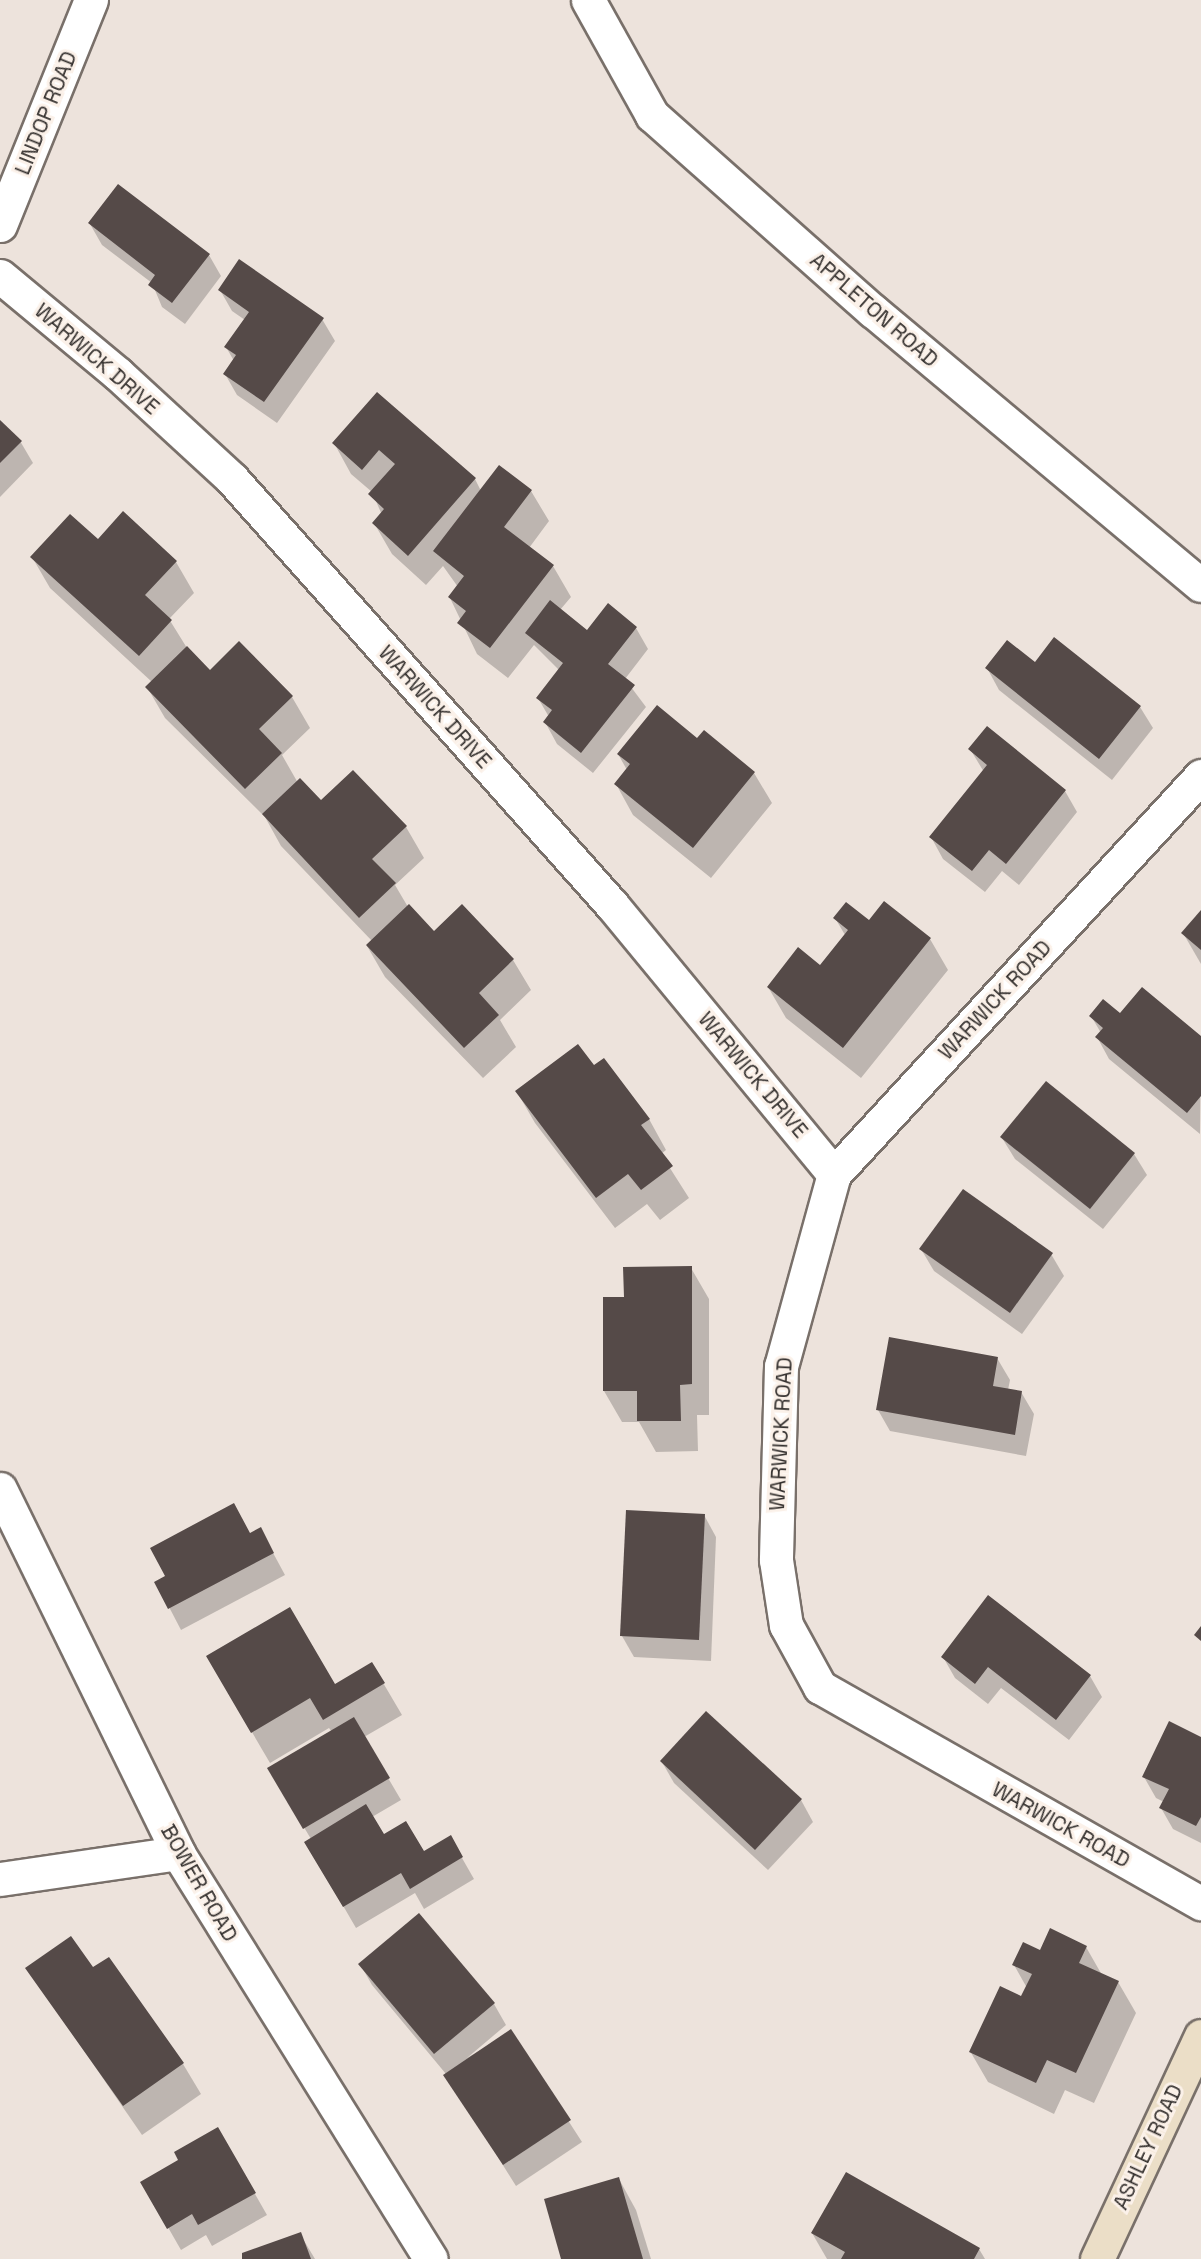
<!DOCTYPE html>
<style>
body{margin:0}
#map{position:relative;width:1201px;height:2259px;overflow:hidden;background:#ede3dc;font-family:"Space Grotesk",sans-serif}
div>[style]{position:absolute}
.shadow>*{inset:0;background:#0003}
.building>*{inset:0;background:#554a48}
.roads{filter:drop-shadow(2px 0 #79706a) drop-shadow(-2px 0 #79706a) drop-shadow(0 2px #79706a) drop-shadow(0 -2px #79706a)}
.minor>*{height:33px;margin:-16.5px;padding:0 16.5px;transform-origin:16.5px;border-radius:16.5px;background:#fff}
.secondary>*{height:33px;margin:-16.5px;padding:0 16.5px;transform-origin:16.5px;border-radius:16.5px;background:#ebdec7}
span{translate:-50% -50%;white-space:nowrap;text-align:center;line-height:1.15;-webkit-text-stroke:6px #fbf1e9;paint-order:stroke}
.street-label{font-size:21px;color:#34302e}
</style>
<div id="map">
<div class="shadow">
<div style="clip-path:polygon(90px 224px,209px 255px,221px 276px,185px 324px,162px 307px,152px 283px,102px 245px)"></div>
<div style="clip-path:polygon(220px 290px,322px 319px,335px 341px,277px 423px,237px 395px,225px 374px,234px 361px,226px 347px,245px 320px,232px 311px)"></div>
<div style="clip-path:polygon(377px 394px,475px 479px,481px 491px,531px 491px,549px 521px,529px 548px,553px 566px,571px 597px,560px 610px,587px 632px,636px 628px,648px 649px,625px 679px,646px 707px,593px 773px,557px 744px,545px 722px,549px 717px,538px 698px,559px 670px,534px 645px,508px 678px,477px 654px,450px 598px,458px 587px,443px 566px,426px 585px,392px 554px,374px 523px,382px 515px,372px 492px,351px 474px,334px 443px)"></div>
<div style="clip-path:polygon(0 422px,20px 441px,33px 463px,0 497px)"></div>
<div style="clip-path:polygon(98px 541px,176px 562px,194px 593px,169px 619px,187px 648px,210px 672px,239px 644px,292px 697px,310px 728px,282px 755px,298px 783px,321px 802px,406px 827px,424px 858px,395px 885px,408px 907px,434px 933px,513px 960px,531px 990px,500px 1020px,516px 1047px,483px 1078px,385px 977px,367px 946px,372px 941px,281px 846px,265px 817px,165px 718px,147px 687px,152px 682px,50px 588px,32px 557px)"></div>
<div style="clip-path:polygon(1035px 665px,1140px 707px,1153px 728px,1112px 780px,999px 690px,987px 668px)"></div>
<div style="clip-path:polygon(697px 741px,754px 773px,772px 803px,711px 878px,633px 815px,616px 784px,627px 770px,618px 754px)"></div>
<div style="clip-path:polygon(970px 749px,1065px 791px,1077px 812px,1019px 885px,1002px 871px,985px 892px,943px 859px,931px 837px,984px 772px)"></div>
<div style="clip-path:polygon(1201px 912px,1201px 964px,1183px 933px)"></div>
<div style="clip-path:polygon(835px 918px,869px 922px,930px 939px,948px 970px,861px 1078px,786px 1018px,768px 987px,820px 967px,845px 935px)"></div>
<div style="clip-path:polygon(1091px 1016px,1120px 1016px,1201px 1038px,1200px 1134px,1109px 1059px,1097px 1037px,1101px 1033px)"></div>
<div style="clip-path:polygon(594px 1067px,649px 1119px,666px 1150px,661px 1154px,689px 1198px,660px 1220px,647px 1204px,615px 1228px,535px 1123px,517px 1092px)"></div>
<div style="clip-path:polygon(1002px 1138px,1134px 1154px,1147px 1175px,1103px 1229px,1015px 1159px)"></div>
<div style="clip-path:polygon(921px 1249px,1051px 1254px,1064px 1276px,1022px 1334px,934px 1271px)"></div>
<div style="clip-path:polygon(691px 1268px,709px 1299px,709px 1415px,697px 1415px,698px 1451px,656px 1452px,639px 1422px,622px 1422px,604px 1391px,625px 1298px)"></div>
<div style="clip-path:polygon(997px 1358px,1010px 1380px,1008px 1390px,1021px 1392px,1034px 1414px,1026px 1456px,890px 1431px,878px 1410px)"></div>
<div style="clip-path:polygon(704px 1515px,716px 1537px,711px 1661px,634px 1657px,622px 1636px)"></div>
<div style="clip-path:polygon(250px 1535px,272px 1551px,285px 1575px,181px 1630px,156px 1582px)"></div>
<div style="clip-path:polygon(208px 1657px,334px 1686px,372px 1664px,402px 1715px,364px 1737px,401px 1800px,372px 1817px,383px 1836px,423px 1853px,450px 1837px,474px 1879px,424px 1909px,415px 1893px,356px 1928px,306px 1842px,311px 1839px,269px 1769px,332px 1732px,329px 1728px,270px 1763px)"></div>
<div style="clip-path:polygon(943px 1657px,1090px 1676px,1102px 1697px,1069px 1740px,1001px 1688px,988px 1704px,955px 1678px)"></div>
<div style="clip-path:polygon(1201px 1738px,1201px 1843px,1173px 1829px,1161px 1808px,1164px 1802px,1156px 1798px,1144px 1777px)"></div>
<div style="clip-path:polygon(662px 1762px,801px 1800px,813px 1822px,768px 1870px,674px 1783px)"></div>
<div style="clip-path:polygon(1086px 1947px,1102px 1975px,1118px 1982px,1136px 2013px,1094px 2103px,1065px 2090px,1054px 2114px,988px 2082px,970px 2051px,1022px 1998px,1027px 1988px,1014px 1965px,1041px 1952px)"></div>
<div style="clip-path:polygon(360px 1964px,494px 2004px,506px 2025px,467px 2058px,511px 2032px,582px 2142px,516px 2186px,446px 2074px,372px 1985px)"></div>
<div style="clip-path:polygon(27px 1968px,93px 1969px,183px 2064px,201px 2094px,142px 2135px)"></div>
<div style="clip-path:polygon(218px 2129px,267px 2215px,212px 2246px,206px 2235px,181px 2250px,142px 2182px,180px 2161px)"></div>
<div style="clip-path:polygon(619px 2179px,636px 2210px,651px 2259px,563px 2259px)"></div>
<div style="clip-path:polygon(812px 2233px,979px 2249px,985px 2259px,827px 2259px)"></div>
<div style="clip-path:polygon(300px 2234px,315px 2259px,244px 2259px)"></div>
</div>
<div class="building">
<div style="clip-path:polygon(118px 184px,210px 254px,172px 303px,148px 285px,155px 275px,88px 223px)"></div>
<div style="clip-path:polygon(239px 259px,324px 318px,264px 402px,223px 374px,236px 355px,224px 347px,249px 312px,218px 290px)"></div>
<div style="clip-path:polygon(377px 392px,476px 478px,408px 556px,372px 523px,384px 509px,368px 494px,395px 464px,379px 450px,362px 470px,332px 443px)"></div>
<div style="clip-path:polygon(0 420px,22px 441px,0 463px)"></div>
<div style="clip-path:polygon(499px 465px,532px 490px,504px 527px,554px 565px,490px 648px,457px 623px,466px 611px,448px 597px,464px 576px,433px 551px)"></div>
<div style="clip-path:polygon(123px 511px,177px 561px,145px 595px,172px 620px,139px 656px,30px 557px,70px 514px,98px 539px)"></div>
<div style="clip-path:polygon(550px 600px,587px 630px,608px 603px,637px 627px,608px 664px,635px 685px,581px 753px,543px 722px,552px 710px,536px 698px,563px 663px,525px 633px)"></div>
<div style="clip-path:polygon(1054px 637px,1141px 706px,1099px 759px,985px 668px,1007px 640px,1035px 662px)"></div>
<div style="clip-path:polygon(239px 641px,293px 696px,259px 729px,282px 753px,245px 789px,145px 687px,187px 646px,210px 670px)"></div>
<div style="clip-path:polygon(657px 705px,697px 738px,704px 730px,755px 772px,693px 848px,614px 784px,630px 764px,617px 754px)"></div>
<div style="clip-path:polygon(987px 726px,1066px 790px,1006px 864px,989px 850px,972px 871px,929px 837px,987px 765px,968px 749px)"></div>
<div style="clip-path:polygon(353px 770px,407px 826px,372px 859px,396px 883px,359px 918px,262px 814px,300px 778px,321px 800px)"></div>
<div style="clip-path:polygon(884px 901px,931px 938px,843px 1048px,767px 987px,798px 947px,820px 965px,848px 930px,833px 918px,846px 902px,869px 920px)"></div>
<div style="clip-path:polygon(409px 904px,434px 931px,462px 904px,514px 959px,479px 993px,499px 1015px,464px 1048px,366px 945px)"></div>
<div style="clip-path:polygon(1201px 910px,1201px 950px,1181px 933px)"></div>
<div style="clip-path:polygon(1142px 987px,1201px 1036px,1201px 1096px,1187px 1113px,1095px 1037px,1103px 1028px,1089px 1016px,1103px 999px,1120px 1013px)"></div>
<div style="clip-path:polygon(578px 1044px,594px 1065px,604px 1058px,650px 1119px,641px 1125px,673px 1166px,641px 1190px,628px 1174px,596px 1198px,515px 1091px)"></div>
<div style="clip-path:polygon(1046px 1081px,1135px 1153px,1090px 1209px,1000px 1137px)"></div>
<div style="clip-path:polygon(963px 1189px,1053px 1253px,1010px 1313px,919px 1249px)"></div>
<div style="clip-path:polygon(692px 1266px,692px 1384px,680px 1385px,681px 1421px,637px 1421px,637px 1391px,603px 1391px,603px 1297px,624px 1297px,623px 1267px)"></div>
<div style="clip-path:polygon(889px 1337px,998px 1357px,993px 1386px,1022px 1391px,1015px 1435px,876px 1410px)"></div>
<div style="clip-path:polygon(234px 1503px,250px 1533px,261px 1527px,274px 1553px,168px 1609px,154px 1582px,165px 1576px,150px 1548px)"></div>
<div style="clip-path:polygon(626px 1510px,705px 1514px,699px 1640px,620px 1636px)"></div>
<div style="clip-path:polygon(988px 1595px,1091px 1675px,1056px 1720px,988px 1667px,975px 1684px,941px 1657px)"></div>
<div style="clip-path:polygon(290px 1607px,335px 1684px,372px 1662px,385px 1683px,323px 1720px,310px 1698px,251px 1733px,206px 1656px)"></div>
<div style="clip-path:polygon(1201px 1626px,1201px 1641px,1194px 1635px)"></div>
<div style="clip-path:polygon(706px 1711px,802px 1799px,755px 1850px,660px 1761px)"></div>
<div style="clip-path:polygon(354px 1717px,390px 1778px,303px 1829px,267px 1768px)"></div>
<div style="clip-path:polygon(1169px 1721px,1201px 1737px,1201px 1817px,1196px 1826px,1159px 1808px,1169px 1789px,1142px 1777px)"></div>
<div style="clip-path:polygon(366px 1804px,384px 1834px,406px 1821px,424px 1851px,451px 1835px,463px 1857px,410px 1889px,401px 1873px,343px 1907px,304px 1842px)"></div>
<div style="clip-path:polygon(419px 1913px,495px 2003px,434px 2054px,358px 1964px)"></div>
<div style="clip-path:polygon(1050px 1928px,1087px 1946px,1079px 1963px,1119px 1981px,1076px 2073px,1047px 2060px,1036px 2083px,969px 2052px,1000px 1986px,1021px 1996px,1032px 1974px,1012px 1965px,1023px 1942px,1040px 1950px)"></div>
<div style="clip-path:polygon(71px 1936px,93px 1967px,109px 1957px,184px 2063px,123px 2106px,25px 1968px)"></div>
<div style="clip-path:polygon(511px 2029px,571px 2120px,503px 2165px,443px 2075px)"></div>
<div style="clip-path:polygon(218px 2127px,256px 2193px,198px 2225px,192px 2214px,167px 2229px,140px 2182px,178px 2160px,174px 2152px)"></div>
<div style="clip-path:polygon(846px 2172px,980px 2248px,974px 2259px,841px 2259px,845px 2252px,811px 2233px)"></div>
<div style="clip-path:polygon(619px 2177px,643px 2259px,561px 2259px,544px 2199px)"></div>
<div style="clip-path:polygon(301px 2232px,311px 2259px,242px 2259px,242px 2253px)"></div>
</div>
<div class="roads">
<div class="minor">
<div style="left:588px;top:0;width:132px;rotate:60.9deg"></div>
<div style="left:652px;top:115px;width:295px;rotate:41.6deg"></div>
<div style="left:873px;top:311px;width:427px;rotate:39.9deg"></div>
<div style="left:0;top:225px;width:243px;rotate:-68deg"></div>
<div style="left:0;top:276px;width:153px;rotate:39.7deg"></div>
<div style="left:118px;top:374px;width:155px;rotate:42.6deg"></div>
<div style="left:232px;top:479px;width:571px;rotate:48.27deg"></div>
<div style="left:612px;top:905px;width:349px;rotate:50.5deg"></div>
<div style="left:1201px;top:776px;width:541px;rotate:132.68deg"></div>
<div style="left:834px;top:1174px;width:199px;rotate:105.4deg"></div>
<div style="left:781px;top:1366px;width:194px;rotate:91.5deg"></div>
<div style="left:776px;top:1560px;width:66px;rotate:81.3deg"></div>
<div style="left:786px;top:1625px;width:71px;rotate:61.3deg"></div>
<div style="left:820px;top:1687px;width:438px;rotate:29.6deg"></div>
<div style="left:0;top:1489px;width:405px;rotate:63.9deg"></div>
<div style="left:178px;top:1853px;width:478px;rotate:58.1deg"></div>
<div style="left:0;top:1879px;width:180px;rotate:-8.3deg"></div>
</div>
<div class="secondary">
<div style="left:1097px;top:2259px;width:246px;rotate:-65deg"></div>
</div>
</div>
<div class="street-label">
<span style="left:46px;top:113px;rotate:-68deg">LINDOP ROAD</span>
<span style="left:874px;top:310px;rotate:41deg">APPLETON ROAD</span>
<span style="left:97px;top:359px;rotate:41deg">WARWICK DRIVE</span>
<span style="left:435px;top:707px;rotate:48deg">WARWICK DRIVE</span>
<span style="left:995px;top:1000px;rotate:-47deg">WARWICK ROAD</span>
<span style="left:753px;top:1075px;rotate:50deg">WARWICK DRIVE</span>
<span style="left:781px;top:1434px;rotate:-87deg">WARWICK ROAD</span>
<span style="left:1061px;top:1825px;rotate:29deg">WARWICK ROAD</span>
<span style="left:199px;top:1883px;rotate:60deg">BOWER ROAD</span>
<span style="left:1148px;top:2147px;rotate:-65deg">ASHLEY ROAD</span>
</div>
</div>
